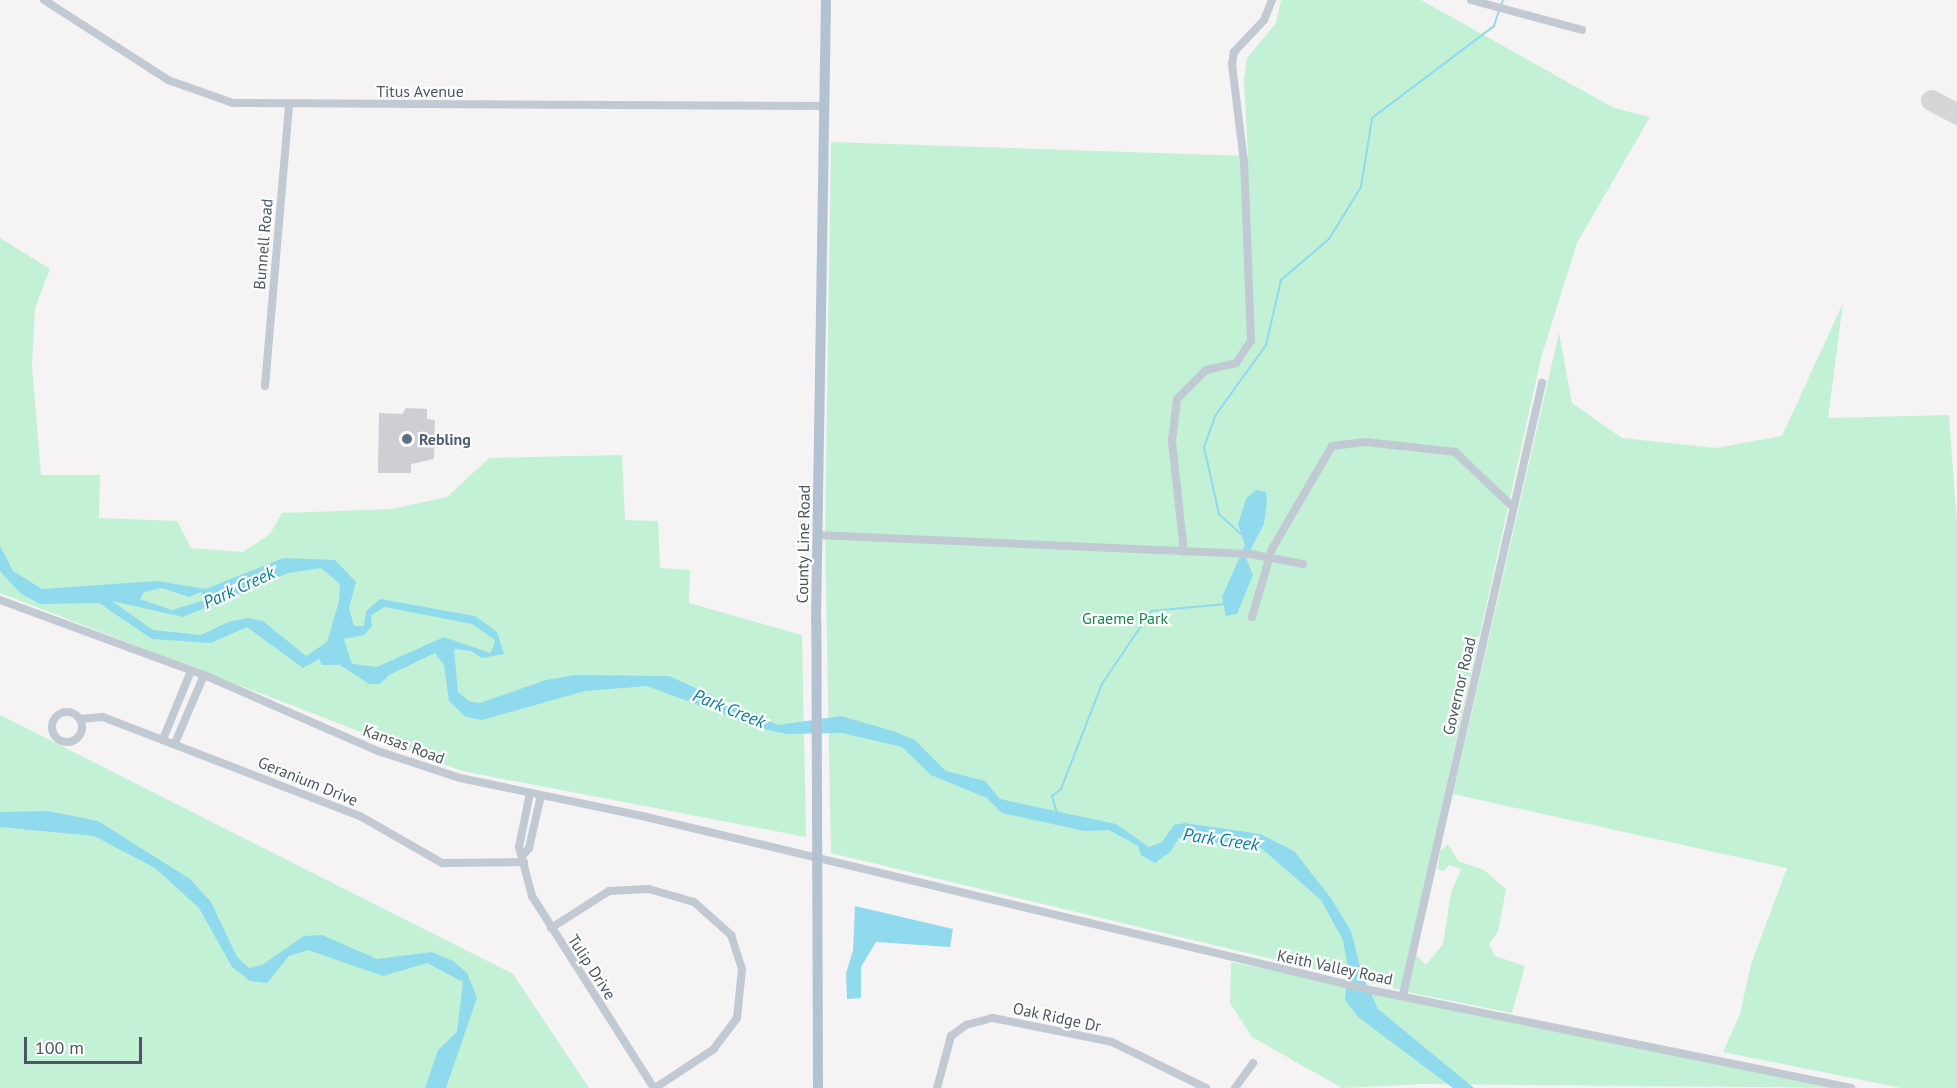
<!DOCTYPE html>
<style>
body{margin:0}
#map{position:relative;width:1957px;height:1088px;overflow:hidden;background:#f5f3f3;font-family:"PT Sans",sans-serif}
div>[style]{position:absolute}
.green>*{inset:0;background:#c3f1d5}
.water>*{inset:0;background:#90daee}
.stream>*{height:2px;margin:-1px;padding:0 1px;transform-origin:1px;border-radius:1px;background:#90daee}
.taxiway>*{height:21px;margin:-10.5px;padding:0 10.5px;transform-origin:10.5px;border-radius:10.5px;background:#d5d6d8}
.building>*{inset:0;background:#cdcfd5}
.minor>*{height:8px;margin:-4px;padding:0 4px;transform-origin:4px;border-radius:4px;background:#c1cad2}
.minor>.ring{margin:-4px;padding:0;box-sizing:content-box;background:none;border:8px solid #c1cad2;border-radius:50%}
.major>*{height:10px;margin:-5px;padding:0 5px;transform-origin:5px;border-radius:5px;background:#b3c2d1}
.dots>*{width:16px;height:16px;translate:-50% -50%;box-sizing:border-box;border:3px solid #fff;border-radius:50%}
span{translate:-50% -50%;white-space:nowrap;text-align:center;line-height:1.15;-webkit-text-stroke:4.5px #fff;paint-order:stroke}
.street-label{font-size:16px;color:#4a5661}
.service-label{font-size:16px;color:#4e5e75;font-weight:700}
.left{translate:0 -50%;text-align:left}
.park-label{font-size:16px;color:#17864f}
.water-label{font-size:18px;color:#0c7c9b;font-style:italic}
.scale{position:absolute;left:24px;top:1037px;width:118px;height:27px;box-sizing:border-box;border:3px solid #4a5661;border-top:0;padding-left:8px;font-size:18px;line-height:21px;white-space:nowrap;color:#4a5661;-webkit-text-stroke:4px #fff;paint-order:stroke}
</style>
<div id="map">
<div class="green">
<div style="clip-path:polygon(1281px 0,1421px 0,1614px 108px,1650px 117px,1577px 243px,1541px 358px,1401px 990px,831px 853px,825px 537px,831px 142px,1248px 156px,1244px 80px,1247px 58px,1276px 23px)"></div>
<div style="clip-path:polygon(0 238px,50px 269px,35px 308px,32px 366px,41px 475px,100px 475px,99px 518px,177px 521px,191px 548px,243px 552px,270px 534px,282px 513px,392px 509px,447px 497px,489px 458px,622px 455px,625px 520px,658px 521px,660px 568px,690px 570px,689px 603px,802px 635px,806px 837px,462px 771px,0 593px)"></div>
<div style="clip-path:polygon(1843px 303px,1828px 418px,1949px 415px,1957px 523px,1957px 1088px,1901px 1088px,1723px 1052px,1740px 1014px,1751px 964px,1787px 868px,1453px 794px,1559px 333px,1572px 403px,1622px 438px,1716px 448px,1782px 436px)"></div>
<div style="clip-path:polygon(0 715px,513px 974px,589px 1088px,0 1088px)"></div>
<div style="clip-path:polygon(1448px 844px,1458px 861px,1484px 870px,1506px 889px,1498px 932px,1489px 944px,1495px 956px,1525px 966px,1512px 1013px,1407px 992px,1416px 955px,1426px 965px,1443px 944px,1451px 893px,1461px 869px,1449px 865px,1444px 871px,1438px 869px,1440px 851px)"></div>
<div style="clip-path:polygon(1231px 962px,1859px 1088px,1421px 1084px,1342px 1088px,1252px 1037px,1230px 1003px)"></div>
</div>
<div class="water">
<div style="clip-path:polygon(1256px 490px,1266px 492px,1267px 503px,1264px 524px,1246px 558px,1253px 575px,1237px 614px,1226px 616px,1222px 597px,1245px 545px,1238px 524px,1246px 499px)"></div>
<div style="clip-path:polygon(evenodd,0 546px,13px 571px,42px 589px,157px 581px,206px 589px,283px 558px,335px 560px,356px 582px,349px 608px,354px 626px,364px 626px,366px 611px,380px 599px,475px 616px,497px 632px,504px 654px,482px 658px,471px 651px,454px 649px,458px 692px,469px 701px,480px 703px,546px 680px,575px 675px,669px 676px,778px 725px,841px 716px,896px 732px,915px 740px,946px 771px,985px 781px,1000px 799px,1116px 824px,1149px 847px,1162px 842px,1174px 825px,1185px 823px,1260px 834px,1294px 851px,1330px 897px,1351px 931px,1362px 974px,1378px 1009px,1474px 1088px,1453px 1088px,1358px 1017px,1345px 1000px,1348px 968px,1343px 940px,1321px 900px,1261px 848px,1179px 838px,1170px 852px,1155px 863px,1141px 855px,1138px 846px,1109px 830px,1084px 831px,1002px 813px,987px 798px,931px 775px,902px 747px,842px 733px,788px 734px,763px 729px,647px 686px,585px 691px,482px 720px,466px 717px,449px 701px,444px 665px,435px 653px,389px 675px,380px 684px,369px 684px,340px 665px,322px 665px,319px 659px,303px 668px,247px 627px,211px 643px,152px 639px,99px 603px,40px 604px,20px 593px,0 571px,0 546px,321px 568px,340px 584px,339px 601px,327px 642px,306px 656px,263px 621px,248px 618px,228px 622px,201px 635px,153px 630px,112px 601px,183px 617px,288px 573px,321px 568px,0 546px,162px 588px,189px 597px,201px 592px,208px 599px,172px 610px,140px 599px,144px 592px,162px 588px,0 546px,385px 607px,472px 624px,495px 640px,493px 648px,490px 653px,444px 637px,377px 667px,352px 664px,344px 639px,364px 635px,372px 626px,371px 615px,385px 607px)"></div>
<div style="clip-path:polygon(48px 811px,98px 821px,190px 879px,211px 902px,237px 957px,249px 968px,262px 965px,304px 936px,322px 935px,377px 959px,432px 952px,453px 961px,467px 973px,477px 998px,446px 1088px,425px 1088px,438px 1050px,457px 1032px,463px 982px,427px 963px,383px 976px,308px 950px,289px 956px,267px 983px,250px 981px,232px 967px,199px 908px,155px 868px,94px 836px,0 827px,0 812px)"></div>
<div style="clip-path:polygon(855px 906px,953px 929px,950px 947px,876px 942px,861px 967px,861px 998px,847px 999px,846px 973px,853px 951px)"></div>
</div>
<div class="stream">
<div style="left:1501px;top:6px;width:6px;rotate:-72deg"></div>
<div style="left:1241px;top:534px;width:30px;rotate:-138deg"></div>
<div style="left:1219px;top:514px;width:69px;rotate:-102.6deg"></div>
<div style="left:1204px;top:447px;width:33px;rotate:-70deg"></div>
<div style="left:1215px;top:416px;width:87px;rotate:-54.3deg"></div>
<div style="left:1266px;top:345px;width:67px;rotate:-77deg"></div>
<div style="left:1281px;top:280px;width:63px;rotate:-40.5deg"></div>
<div style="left:1329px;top:239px;width:61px;rotate:-58.4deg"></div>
<div style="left:1361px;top:187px;width:70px;rotate:-80.9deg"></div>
<div style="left:1372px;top:118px;width:153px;rotate:-37deg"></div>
<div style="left:1494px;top:26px;width:16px;rotate:-72deg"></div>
<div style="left:1058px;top:817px;width:22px;rotate:-106deg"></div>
<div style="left:1052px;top:796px;width:11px;rotate:-38deg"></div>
<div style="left:1061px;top:789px;width:113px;rotate:-68.7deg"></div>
<div style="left:1102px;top:684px;width:88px;rotate:-56.1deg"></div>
<div style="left:1151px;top:611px;width:75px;rotate:-5.3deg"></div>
</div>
<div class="taxiway">
<div style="left:1931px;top:100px;width:30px;rotate:28deg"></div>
</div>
<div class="building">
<div style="clip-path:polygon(406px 408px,427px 409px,427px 419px,435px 420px,434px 459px,411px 464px,411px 473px,378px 473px,379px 413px,402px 414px)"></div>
</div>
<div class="minor">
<div style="left:44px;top:0;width:148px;rotate:32.8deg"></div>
<div style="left:168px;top:80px;width:69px;rotate:19.5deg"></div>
<div style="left:233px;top:103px;width:592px;rotate:0.29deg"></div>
<div style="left:1471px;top:0;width:115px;rotate:15.1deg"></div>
<div style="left:265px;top:386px;width:282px;rotate:-85.1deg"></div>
<div style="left:817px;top:535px;width:433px;rotate:2.5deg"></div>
<div style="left:1250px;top:554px;width:54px;rotate:10.7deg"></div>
<div style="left:1184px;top:552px;width:112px;rotate:-96.2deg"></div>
<div style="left:1172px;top:441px;width:42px;rotate:-83.2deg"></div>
<div style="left:1177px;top:399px;width:41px;rotate:-45deg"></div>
<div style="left:1206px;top:370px;width:31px;rotate:-13deg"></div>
<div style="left:1236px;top:363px;width:27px;rotate:-56deg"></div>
<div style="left:1251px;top:341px;width:179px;rotate:-92.2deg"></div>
<div style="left:1244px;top:162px;width:99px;rotate:-97deg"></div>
<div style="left:1232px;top:64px;width:12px;rotate:-81deg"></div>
<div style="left:1234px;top:52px;width:44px;rotate:-46.8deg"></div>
<div style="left:1264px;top:20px;width:22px;rotate:-68deg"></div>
<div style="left:0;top:600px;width:217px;rotate:20.2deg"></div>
<div style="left:204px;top:675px;width:190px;rotate:23.6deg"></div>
<div style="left:378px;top:751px;width:86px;rotate:18.2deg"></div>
<div style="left:460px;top:778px;width:186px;rotate:11.8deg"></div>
<div style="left:642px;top:816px;width:754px;rotate:13.43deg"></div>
<div style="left:1375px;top:991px;width:486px;rotate:11.5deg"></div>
<div style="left:1252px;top:617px;width:71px;rotate:-73.6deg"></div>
<div style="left:1272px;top:549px;width:119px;rotate:-59.8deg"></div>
<div style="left:1332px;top:446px;width:33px;rotate:-7deg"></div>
<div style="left:1365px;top:442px;width:91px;rotate:6.3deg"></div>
<div style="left:1455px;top:452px;width:80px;rotate:43.5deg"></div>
<div class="ring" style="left:52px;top:712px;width:22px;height:22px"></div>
<div style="left:80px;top:719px;width:23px;rotate:-5deg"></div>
<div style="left:103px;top:717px;width:275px;rotate:21.1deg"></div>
<div style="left:360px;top:816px;width:95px;rotate:29.8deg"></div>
<div style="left:442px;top:863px;width:82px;rotate:-0.7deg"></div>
<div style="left:163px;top:739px;width:74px;rotate:-67.6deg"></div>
<div style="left:175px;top:743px;width:74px;rotate:-66.9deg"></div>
<div style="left:530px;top:793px;width:55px;rotate:101.5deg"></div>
<div style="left:519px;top:847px;width:51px;rotate:75.1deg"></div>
<div style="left:532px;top:896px;width:227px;rotate:57.6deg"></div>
<div style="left:524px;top:854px;width:8px;rotate:-50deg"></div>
<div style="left:529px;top:848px;width:54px;rotate:-77.2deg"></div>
<div style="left:551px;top:928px;width:69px;rotate:-32.5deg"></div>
<div style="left:609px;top:891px;width:40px;rotate:-2.9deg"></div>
<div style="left:649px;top:889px;width:47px;rotate:16.1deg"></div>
<div style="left:694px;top:902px;width:50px;rotate:41.7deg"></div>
<div style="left:731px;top:935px;width:36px;rotate:72deg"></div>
<div style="left:742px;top:969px;width:49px;rotate:95.8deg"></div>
<div style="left:737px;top:1018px;width:39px;rotate:127deg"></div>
<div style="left:714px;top:1049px;width:71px;rotate:146.5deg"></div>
<div style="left:1403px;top:995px;width:628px;rotate:-77.2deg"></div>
<div style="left:937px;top:1088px;width:54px;rotate:-74.9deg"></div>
<div style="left:951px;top:1036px;width:19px;rotate:-36deg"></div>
<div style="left:966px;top:1025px;width:28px;rotate:-15deg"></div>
<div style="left:993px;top:1018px;width:121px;rotate:11.4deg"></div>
<div style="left:1112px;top:1042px;width:105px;rotate:26.1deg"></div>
<div style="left:1235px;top:1088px;width:31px;rotate:-54deg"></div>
</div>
<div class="major">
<div style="left:818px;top:1088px;width:466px;rotate:-90.2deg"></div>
<div style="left:816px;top:622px;width:622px;rotate:-89.08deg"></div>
</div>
<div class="dots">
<div style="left:407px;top:439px;background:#5c6f8a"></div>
</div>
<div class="street-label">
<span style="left:420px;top:91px">Titus Avenue</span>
<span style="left:263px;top:244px;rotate:-85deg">Bunnell Road</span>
<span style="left:803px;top:544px;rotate:-89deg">County Line Road</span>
<span style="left:1459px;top:686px;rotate:-77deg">Governor Road</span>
<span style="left:404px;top:744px;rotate:20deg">Kansas Road</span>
<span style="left:308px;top:781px;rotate:22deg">Geranium Drive</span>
<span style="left:592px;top:967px;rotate:57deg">Tulip Drive</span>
<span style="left:1335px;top:967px;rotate:12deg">Keith Valley Road</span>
<span style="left:1057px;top:1017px;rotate:12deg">Oak Ridge Dr</span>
</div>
<div class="service-label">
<span class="left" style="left:419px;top:439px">Rebling</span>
</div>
<div class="park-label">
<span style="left:1125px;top:618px">Graeme Park</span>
</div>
<div class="water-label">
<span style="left:239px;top:588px;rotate:-25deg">Park Creek</span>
<span style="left:729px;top:709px;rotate:22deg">Park Creek</span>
<span style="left:1221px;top:840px;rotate:8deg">Park Creek</span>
</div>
<div class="scale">100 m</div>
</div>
